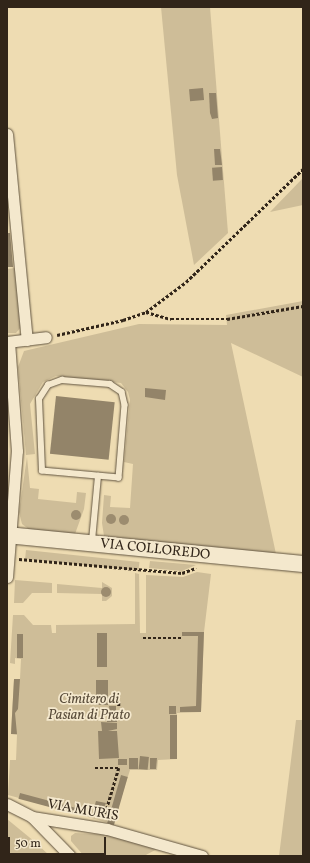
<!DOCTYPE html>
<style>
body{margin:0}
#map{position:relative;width:310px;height:863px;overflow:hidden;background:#eedcb2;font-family:Vollkorn,serif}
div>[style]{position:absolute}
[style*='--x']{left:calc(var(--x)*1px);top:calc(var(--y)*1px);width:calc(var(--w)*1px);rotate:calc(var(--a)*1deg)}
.green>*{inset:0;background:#cebd98;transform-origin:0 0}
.building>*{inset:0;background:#938469;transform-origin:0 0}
.path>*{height:2.5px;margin-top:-1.25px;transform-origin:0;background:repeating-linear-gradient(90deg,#312519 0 3px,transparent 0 5px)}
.roads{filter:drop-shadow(0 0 1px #60533f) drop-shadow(0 0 1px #60533f)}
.lane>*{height:5.5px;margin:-2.75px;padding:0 2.75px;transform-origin:2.75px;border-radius:2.75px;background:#f4e8cd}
.street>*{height:11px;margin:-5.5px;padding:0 5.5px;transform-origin:5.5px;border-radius:5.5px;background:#f4e8cd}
.secondary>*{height:16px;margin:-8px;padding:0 8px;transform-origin:8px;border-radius:8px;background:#f4e8cd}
.trees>*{width:10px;height:10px;margin:-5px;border-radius:50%;background:#9c8c6f}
span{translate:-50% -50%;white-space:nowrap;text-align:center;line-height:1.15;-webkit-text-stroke:3.5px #f4e8cd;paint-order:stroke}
.street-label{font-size:14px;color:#312519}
.park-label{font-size:14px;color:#584b39;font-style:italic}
.frame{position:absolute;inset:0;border:8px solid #312519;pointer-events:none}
.scale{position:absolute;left:8px;top:837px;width:98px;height:18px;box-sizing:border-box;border:2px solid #312519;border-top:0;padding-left:5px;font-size:12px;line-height:14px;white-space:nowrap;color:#312519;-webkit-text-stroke:3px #f4e8cd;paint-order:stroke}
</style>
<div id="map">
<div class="green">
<i style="clip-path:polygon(161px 7px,210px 7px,228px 233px,194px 265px,177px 175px)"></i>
<i style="clip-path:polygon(303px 178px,303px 205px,270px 212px)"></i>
<i style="clip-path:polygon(15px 268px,21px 327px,16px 333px,7px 333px,7px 269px)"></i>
<i style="clip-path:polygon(303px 301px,303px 377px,231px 343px,276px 554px,104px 536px,102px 523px,104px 495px,111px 496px,110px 507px,130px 508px,133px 464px,124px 462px,130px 400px,128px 392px,121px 383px,56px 376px,43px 382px,30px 404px,35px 454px,26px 455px,18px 367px,24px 351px,139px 324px,227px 325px,226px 315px)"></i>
<i style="clip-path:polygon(27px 457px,30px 488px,39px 489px,38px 499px,76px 503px,77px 492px,86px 493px,84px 509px,75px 534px,30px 530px,22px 524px,19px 512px)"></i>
<i style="left:26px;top:550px;width:114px;height:9px;rotate:6deg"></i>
<i style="clip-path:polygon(150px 561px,196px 565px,182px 571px,149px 568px)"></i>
<i style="clip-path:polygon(197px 572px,211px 574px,204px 632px,201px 712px,177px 713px,177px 759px,158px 760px,157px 770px,130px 770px,113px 824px,8px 795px,10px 760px,16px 760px,17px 735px,11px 734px,14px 679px,20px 679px,21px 659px,15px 658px,15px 664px,10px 663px,13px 615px,24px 615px,33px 625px,51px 625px,52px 633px,56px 633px,56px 625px,135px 624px,135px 573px,139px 574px,140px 633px,146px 633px,146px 575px,183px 577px)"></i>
<i style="clip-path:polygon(15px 580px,52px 583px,52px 593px,32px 593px,23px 603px,14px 603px)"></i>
<i style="clip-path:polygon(102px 582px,112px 588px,112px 596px,106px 601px,102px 601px,102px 594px,57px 593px,57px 584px,102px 588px)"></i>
<i style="clip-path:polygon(296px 720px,303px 720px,303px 856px,279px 856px)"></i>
<i style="clip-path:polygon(7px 819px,35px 842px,50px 856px,7px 856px)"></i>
<i style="clip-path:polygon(75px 833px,114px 835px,157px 849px,144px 856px,84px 856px,71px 841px,71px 836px)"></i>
</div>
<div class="building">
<i style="left:203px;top:88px;width:12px;height:14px;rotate:85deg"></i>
<i style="clip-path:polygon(209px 93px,216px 93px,218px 118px,212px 119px,210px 113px)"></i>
<i style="clip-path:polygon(214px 149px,220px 149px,222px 165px,215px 165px)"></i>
<i style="left:222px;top:167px;width:13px;height:10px;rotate:86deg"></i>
<i style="clip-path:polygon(7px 233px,10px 233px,13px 267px,7px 267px)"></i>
<i style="clip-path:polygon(145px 388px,166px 390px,165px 400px,145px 397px)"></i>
<i style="left:56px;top:396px;width:59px;height:58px;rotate:6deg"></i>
<i style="clip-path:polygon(182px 632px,204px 632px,201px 712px,180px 712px,180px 707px,196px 706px,198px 636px,182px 636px)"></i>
<i style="left:97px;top:633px;width:10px;height:34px"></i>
<i style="left:17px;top:634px;width:6px;height:24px"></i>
<i style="clip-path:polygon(14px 679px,20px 679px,18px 709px,15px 713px,17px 734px,11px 734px)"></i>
<i style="left:96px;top:680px;width:12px;height:25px"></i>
<i style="clip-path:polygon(109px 706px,116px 706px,116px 713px,110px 714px)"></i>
<i style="left:169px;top:706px;width:7px;height:8px"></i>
<i style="left:107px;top:715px;width:10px;height:7px"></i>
<i style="left:170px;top:715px;width:7px;height:44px"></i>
<i style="clip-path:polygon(101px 722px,117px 723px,117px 729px,108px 731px,117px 731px,119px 758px,99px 759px,98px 731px,102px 731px)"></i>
<i style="left:140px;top:756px;width:9px;height:13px;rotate:6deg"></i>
<i style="left:129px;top:758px;width:9px;height:11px"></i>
<i style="clip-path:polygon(150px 758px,157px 758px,156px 769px,150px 769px)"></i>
<i style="left:118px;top:759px;width:9px;height:6px"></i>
<i style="left:121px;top:775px;width:7px;height:50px;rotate:16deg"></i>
<i style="left:20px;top:793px;width:60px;height:6px;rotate:15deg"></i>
<i style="clip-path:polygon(96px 801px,106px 803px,103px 810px,94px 808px)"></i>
</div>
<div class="path">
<i style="--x:146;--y:312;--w:26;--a:16"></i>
<i style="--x:171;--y:319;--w:56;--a:0"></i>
<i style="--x:227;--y:319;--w:77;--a:-9.7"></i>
<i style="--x:57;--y:335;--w:68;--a:-12.8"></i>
<i style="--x:123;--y:320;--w:24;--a:-19"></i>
<i style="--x:146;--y:312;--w:50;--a:-36.9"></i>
<i style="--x:186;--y:282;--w:163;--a:-44"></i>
<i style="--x:19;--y:559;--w:164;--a:4.9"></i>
<i style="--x:182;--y:573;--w:15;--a:-20"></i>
<i style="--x:143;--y:638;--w:38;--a:0"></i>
<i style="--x:111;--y:703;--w:8;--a:0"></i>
<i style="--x:119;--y:703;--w:3;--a:90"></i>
<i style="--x:95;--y:768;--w:24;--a:0"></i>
<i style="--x:119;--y:768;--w:49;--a:106.6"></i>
</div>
<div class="roads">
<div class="lane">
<i style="--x:62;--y:380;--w:48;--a:4.8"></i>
<i style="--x:110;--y:384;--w:14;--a:34"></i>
<i style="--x:122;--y:392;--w:13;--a:77"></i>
<i style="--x:125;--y:405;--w:73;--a:94.7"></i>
<i style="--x:119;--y:478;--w:77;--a:-174.8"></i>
<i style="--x:42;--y:471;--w:72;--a:-92.4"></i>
<i style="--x:39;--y:399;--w:17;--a:-57"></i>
<i style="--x:48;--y:385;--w:15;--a:-20"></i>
<i style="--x:92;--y:541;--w:65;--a:-84.7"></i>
</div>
<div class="street">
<i style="--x:7;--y:134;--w:207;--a:84.5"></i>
<i style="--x:7;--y:342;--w:39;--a:-7"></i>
<i style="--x:7;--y:577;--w:126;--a:-85.5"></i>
<i style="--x:17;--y:451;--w:109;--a:-94.2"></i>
<i style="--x:7;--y:804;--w:28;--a:27"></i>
<i style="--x:32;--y:817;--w:76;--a:9.1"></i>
<i style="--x:107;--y:829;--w:99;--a:15.9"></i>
<i style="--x:32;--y:817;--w:54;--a:45.7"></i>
</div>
<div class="secondary">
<i style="--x:7;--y:535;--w:297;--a:5.6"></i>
</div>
</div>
<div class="trees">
<i style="left:76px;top:515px"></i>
<i style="left:111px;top:519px"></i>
<i style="left:124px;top:520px"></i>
<i style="left:106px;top:592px"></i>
</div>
<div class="street-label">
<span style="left:155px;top:550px;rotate:6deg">VIA COLLOREDO</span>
<span style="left:83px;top:811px;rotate:10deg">VIA MURIS</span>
</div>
<div class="park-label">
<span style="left:89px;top:708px">Cimitero di<br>Pasian di Prato</span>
</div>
<div class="frame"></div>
<div class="scale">50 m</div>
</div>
